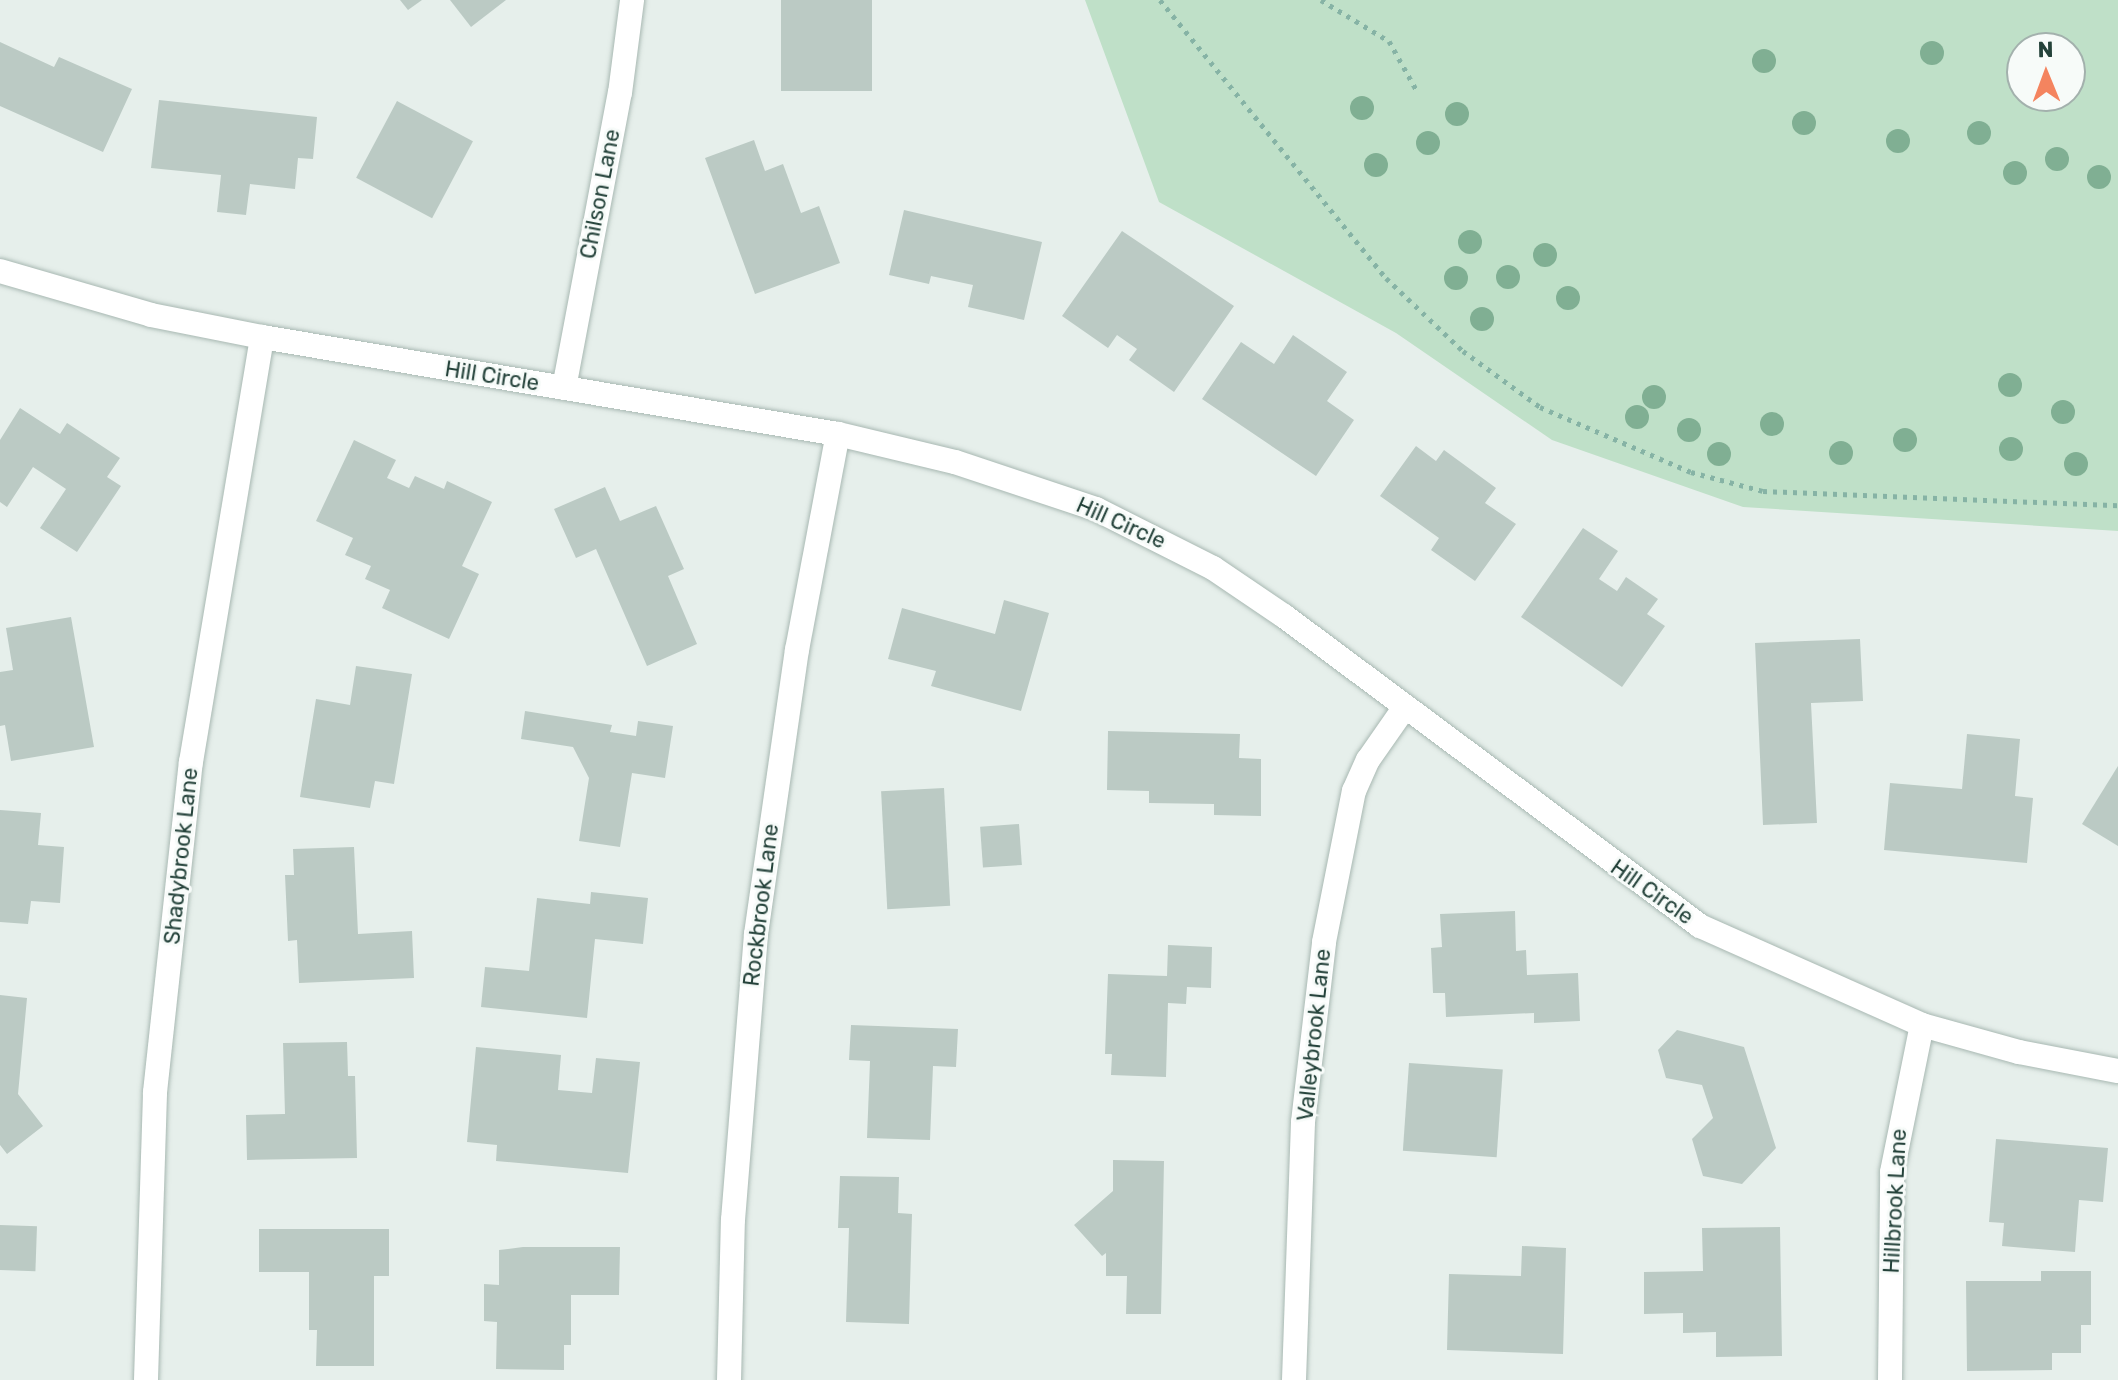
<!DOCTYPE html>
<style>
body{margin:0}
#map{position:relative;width:2118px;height:1380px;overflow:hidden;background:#e6efeb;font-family:Rubik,sans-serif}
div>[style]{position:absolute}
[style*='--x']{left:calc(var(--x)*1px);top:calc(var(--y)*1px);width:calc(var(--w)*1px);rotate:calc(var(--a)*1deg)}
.green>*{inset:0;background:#bfe0c8}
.building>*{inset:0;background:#bbcac4;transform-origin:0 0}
.path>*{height:5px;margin-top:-2.5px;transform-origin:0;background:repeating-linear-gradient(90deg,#86b3a5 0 4px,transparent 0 10px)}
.roads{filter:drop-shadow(0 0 2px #a8b8b2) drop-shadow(0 0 2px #a8b8b2)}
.street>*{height:24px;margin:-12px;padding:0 12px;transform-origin:12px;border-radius:12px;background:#fff}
.trees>*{width:24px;height:24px;margin:-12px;border-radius:50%;background:#80af93}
span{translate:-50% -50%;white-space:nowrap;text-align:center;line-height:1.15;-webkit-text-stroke:6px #f7fbf9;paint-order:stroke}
.street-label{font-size:22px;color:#24423a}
.north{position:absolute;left:2006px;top:32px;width:80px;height:80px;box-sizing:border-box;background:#f7fbf9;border:2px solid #a3b1ad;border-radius:50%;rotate:359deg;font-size:22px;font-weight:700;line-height:32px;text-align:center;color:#24423a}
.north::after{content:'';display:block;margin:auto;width:28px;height:36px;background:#f4845f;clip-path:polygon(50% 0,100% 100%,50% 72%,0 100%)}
</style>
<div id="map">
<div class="green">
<i style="clip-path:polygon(evenodd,1085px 0,2118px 0,2118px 531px,1743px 507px,1552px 440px,1396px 333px,1159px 202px,1085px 0,2022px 48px,2070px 48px,2070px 96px,2022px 96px,2022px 48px)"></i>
</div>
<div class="building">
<i style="clip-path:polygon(400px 0,422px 0,408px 10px)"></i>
<i style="clip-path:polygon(450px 0,506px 0,471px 27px)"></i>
<i style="left:781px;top:0;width:91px;height:91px"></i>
<i style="clip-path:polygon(0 42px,54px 67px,59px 57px,132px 89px,103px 152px,0 106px)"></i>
<i style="clip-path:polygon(159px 100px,317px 117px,313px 159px,298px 158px,295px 189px,250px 184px,246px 215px,217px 212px,221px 175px,151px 168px)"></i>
<i style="left:397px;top:101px;width:86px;height:87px;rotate:28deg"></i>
<i style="clip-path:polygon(754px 140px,765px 171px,783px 164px,801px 213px,819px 206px,840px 263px,755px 294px,705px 158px)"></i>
<i style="clip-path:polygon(904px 210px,1042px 242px,1024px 320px,968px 307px,973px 285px,931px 276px,929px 284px,889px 275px)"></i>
<i style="clip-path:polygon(1122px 231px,1234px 306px,1174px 392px,1129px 360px,1137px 349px,1117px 335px,1108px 348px,1062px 316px)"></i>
<i style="clip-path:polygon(1293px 335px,1347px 372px,1327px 401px,1354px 420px,1316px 476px,1202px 399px,1241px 342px,1274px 364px)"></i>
<i style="clip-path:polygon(20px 408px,60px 434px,67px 423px,120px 458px,107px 477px,121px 486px,77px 552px,40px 528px,66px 489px,33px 467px,7px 507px,0 502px,0 440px)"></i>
<i style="clip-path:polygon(354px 440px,396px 460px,387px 478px,409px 488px,415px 476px,444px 489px,447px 481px,492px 502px,462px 566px,479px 574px,449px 639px,382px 608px,390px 590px,365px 579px,371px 566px,345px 555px,353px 538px,316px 521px)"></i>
<i style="clip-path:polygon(1416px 446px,1436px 461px,1444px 450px,1496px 488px,1485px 503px,1516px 524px,1475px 581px,1431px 550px,1439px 538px,1380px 496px)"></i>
<i style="clip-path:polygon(605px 487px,620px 521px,656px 506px,684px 569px,668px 576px,697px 644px,647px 666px,596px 549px,576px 558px,554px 509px)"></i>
<i style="clip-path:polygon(1583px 528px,1618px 551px,1599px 579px,1617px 591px,1626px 577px,1658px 599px,1647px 614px,1665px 626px,1622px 687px,1521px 617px)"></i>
<i style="clip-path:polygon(1004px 600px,1049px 613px,1021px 711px,931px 686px,936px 671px,888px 659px,902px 608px,995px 634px)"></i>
<i style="clip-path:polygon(71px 617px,94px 747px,11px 761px,5px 725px,0 726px,0 672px,13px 670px,6px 628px)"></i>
<i style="clip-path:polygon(1860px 639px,1863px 701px,1811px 703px,1817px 823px,1763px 825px,1755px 643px)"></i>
<i style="clip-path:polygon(356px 666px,412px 674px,394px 784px,375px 781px,370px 808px,300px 797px,316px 699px,350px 705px)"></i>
<i style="clip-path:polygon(525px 711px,612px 725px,610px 732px,636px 736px,638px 721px,673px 726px,665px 778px,632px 773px,620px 847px,579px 841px,589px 778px,573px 747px,521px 739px)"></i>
<i style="clip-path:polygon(1108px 731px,1240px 734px,1239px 758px,1261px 759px,1261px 816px,1214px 815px,1214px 804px,1149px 803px,1149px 791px,1107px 790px)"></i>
<i style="clip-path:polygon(1967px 734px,2020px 739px,2015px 796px,2033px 798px,2027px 863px,1884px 850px,1890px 783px,1962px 789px)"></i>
<i style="clip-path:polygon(2118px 766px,2118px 846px,2082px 824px)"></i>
<i style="left:944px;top:788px;width:118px;height:63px;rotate:87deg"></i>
<i style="clip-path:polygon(0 810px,41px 813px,38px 845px,64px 847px,60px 903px,31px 901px,28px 924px,0 922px)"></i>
<i style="left:1019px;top:824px;width:41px;height:39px;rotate:86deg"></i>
<i style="clip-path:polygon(354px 847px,358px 934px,412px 931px,414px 978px,299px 983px,297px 940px,288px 941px,285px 875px,294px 875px,293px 849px)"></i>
<i style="clip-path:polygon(591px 892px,648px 898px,643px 944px,595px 939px,587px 1018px,481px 1007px,485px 967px,529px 971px,537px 898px,590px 904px)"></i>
<i style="clip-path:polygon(1515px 911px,1516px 951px,1526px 950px,1527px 975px,1578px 973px,1580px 1021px,1534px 1023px,1534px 1013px,1446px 1017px,1445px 993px,1433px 993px,1431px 948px,1442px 947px,1440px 914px)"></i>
<i style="clip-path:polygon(1168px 945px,1212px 947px,1211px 988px,1187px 987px,1186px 1004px,1168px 1003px,1166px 1077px,1111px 1075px,1112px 1054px,1105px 1054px,1108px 974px,1167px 976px)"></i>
<i style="clip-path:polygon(0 995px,27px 998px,18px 1094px,43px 1126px,7px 1154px,0 1145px)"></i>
<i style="clip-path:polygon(851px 1025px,958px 1029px,956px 1067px,933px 1066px,930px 1140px,867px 1138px,870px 1061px,849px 1060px)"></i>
<i style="clip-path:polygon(1677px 1030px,1744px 1047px,1776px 1148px,1742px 1184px,1703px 1176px,1692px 1139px,1713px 1118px,1702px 1085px,1666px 1078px,1658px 1050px)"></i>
<i style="clip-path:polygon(347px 1042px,348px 1076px,355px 1076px,357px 1158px,247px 1160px,246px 1115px,285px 1114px,283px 1043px)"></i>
<i style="clip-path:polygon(476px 1047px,561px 1055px,558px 1090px,592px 1093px,596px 1058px,640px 1062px,628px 1173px,496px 1161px,497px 1145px,467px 1142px)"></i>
<i style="left:1409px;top:1063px;width:94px;height:88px;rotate:4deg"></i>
<i style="clip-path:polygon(1996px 1139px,2108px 1148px,2103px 1202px,2079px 1200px,2075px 1252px,2002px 1246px,2004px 1223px,1989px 1222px)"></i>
<i style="clip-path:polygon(1113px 1160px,1164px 1161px,1161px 1314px,1126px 1314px,1127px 1276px,1106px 1276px,1106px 1253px,1102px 1256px,1074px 1225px,1113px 1191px)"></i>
<i style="clip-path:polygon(840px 1176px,899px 1177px,898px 1213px,912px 1214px,909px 1324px,846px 1322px,849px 1228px,838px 1228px)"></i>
<i style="left:0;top:1225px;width:37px;height:45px;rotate:2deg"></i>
<i style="clip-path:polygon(1780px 1227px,1782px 1356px,1716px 1357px,1716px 1332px,1683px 1333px,1683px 1313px,1644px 1314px,1644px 1272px,1703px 1271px,1702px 1228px)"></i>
<i style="clip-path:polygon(259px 1229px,389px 1229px,389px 1276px,374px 1276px,374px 1366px,316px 1366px,317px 1330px,309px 1330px,309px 1272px,259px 1272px)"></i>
<i style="clip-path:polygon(1522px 1246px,1566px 1248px,1563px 1354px,1447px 1350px,1449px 1274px,1521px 1276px)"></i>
<i style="clip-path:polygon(523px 1247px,620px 1247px,619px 1295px,571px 1295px,571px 1345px,564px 1345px,564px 1370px,496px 1369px,497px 1322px,484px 1321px,484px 1284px,499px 1285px,499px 1250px)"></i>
<i style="clip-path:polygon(2041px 1271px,2091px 1271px,2091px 1325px,2081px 1325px,2081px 1353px,2052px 1353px,2052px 1370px,1967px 1371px,1966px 1281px,2041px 1281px)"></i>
</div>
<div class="path">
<i style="--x:1160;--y:0;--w:358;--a:50.9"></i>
<i style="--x:1386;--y:278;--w:106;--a:43.5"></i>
<i style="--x:1463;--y:351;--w:95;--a:36"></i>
<i style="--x:1540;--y:407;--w:164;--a:23.3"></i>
<i style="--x:1691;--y:472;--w:74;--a:14.8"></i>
<i style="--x:1763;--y:491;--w:355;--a:2.3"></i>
<i style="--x:1321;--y:0;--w:79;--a:31.1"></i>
<i style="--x:1389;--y:41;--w:57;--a:60.8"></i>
</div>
<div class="roads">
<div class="street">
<i style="--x:0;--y:271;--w:157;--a:16.2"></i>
<i style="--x:151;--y:315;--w:113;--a:11.2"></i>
<i style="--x:262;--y:337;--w:584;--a:9.56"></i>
<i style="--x:838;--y:434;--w:120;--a:13.5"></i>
<i style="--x:955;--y:462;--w:149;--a:18.4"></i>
<i style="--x:1096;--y:509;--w:131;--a:26.8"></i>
<i style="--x:1213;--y:568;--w:86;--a:34.1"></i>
<i style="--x:1284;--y:616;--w:519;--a:36.69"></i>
<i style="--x:1700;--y:926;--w:243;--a:24"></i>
<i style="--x:1922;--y:1025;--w:101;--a:15.6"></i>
<i style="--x:2019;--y:1052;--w:101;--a:10.9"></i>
<i style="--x:564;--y:388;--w:300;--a:-79.3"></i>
<i style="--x:620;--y:93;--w:94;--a:-82.6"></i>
<i style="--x:146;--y:1380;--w:288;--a:-88.2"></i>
<i style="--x:155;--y:1092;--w:332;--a:-83.8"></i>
<i style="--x:191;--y:762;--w:431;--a:-80.5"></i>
<i style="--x:729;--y:1380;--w:160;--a:-88.6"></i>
<i style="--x:733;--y:1220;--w:287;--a:-85.4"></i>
<i style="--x:756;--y:934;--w:287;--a:-81.8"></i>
<i style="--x:797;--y:650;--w:220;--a:-79.3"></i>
<i style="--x:1294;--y:1380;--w:258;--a:-88"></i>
<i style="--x:1303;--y:1122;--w:181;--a:-83.3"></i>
<i style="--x:1324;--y:942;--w:154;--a:-78.8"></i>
<i style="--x:1354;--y:791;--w:34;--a:-66"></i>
<i style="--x:1368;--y:760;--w:65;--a:-55.1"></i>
<i style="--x:1890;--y:1380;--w:208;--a:-89.4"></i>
<i style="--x:1892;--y:1172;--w:150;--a:-78.5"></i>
</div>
</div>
<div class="trees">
<i style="left:1932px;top:53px"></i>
<i style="left:1764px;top:61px"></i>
<i style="left:1362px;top:108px"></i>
<i style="left:1457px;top:114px"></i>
<i style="left:1804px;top:123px"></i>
<i style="left:1979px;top:133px"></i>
<i style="left:1898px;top:141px"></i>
<i style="left:1428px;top:143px"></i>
<i style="left:2057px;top:159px"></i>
<i style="left:1376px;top:165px"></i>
<i style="left:2015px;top:173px"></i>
<i style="left:2099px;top:177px"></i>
<i style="left:1470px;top:242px"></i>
<i style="left:1545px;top:255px"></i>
<i style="left:1508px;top:277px"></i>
<i style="left:1456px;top:278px"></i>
<i style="left:1568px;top:298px"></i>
<i style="left:1482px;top:319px"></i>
<i style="left:2010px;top:385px"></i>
<i style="left:1654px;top:397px"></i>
<i style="left:2063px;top:412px"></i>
<i style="left:1637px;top:417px"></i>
<i style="left:1772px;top:424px"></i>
<i style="left:1689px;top:430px"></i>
<i style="left:1905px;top:440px"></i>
<i style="left:2011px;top:449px"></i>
<i style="left:1841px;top:453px"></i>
<i style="left:1719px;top:454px"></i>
<i style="left:2076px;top:464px"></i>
</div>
<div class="street-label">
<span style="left:600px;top:194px;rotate:-79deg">Chilson Lane</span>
<span style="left:492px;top:376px;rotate:9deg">Hill Circle</span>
<span style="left:1121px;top:523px;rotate:24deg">Hill Circle</span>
<span style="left:181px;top:856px;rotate:-84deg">Shadybrook Lane</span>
<span style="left:1652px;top:892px;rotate:35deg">Hill Circle</span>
<span style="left:761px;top:905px;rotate:-83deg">Rockbrook Lane</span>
<span style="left:1314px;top:1035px;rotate:-84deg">Valleybrook Lane</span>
<span style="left:1895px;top:1201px;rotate:-87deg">Hillbrook Lane</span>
</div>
<div class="north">N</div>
</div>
